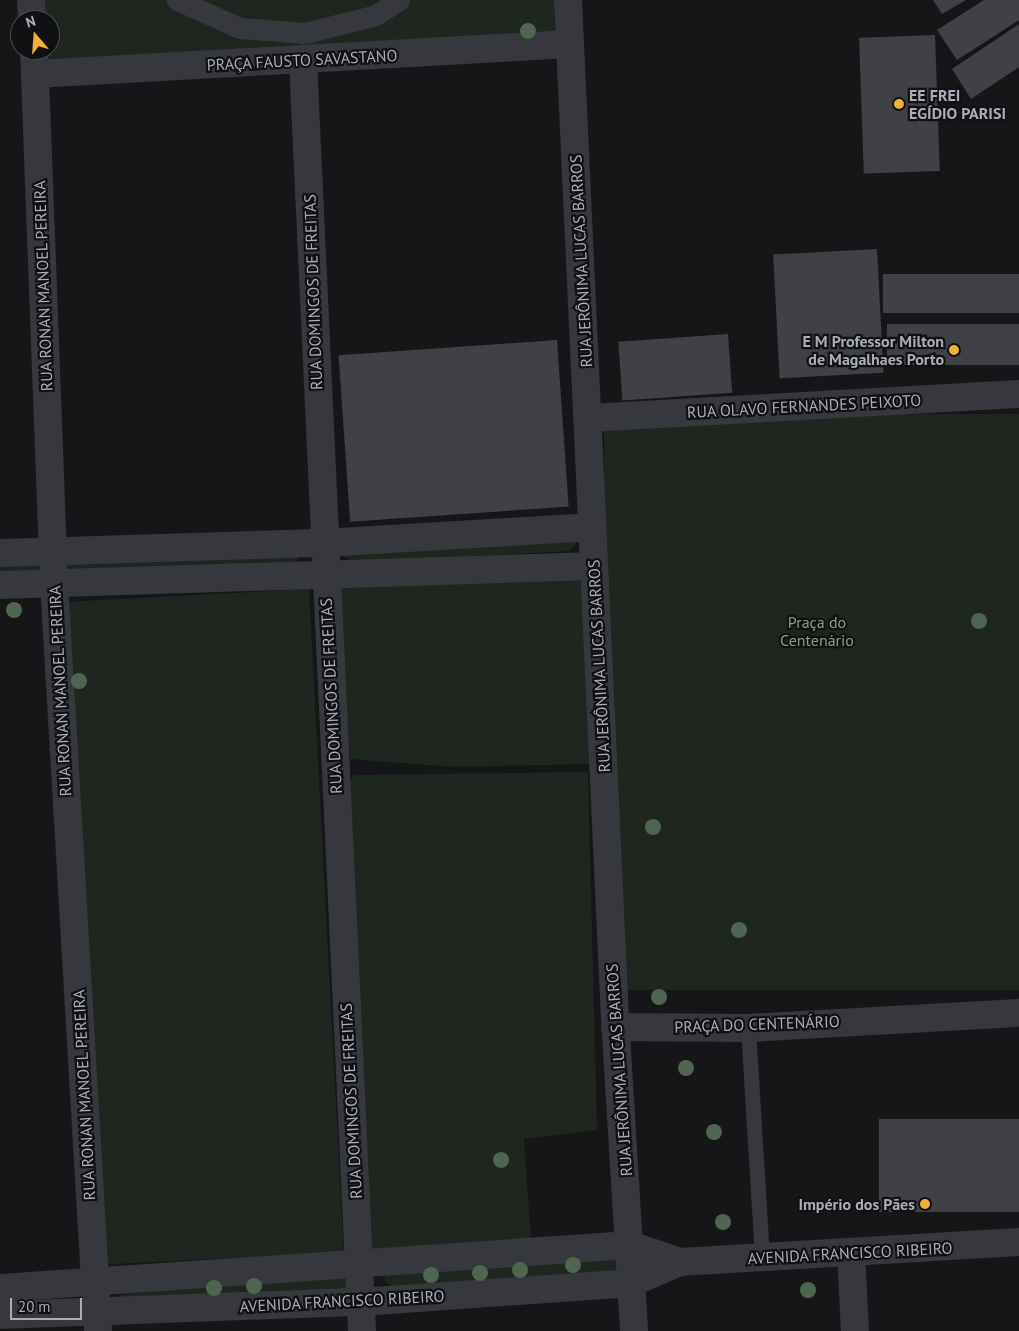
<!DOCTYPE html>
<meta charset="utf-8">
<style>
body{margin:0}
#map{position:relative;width:1019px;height:1331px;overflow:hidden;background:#161618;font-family:"PT Sans",sans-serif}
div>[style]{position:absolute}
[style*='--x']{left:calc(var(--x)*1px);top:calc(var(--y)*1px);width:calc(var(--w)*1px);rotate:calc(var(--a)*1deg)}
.green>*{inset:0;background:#1e261f;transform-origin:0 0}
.building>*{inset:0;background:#404145;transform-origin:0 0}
.service>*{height:15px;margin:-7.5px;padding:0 7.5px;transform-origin:7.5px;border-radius:7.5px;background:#37383d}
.pedestrian>*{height:21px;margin:-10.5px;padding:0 10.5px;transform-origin:10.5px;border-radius:10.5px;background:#37383d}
.minor>*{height:28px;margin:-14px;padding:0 14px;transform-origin:14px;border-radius:14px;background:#37383d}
.tertiary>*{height:28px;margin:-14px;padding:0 14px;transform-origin:14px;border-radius:14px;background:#37383d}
.trees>*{width:16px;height:16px;margin:-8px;border-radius:50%;background:#506452}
.dots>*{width:14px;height:14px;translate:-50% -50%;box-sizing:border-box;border:2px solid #111113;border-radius:50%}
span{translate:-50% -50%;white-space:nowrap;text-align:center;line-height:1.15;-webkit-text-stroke:4.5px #111113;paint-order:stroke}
.street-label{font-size:16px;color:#a8adb8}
.poi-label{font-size:16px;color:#a8adb8;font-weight:700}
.left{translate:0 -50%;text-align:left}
.right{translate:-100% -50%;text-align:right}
.park-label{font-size:16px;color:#7fa381}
.north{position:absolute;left:10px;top:10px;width:50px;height:50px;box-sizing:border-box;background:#111113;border:1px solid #4d4f55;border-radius:50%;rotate:342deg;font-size:14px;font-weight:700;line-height:20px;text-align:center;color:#a8adb8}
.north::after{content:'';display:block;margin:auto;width:18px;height:22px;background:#f2b134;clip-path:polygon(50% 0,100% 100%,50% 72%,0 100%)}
.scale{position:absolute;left:10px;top:1298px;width:72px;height:22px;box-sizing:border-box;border:2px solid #a8adb8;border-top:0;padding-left:6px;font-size:15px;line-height:18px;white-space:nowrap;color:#a8adb8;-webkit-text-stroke:4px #111113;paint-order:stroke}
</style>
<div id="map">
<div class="green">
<i style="clip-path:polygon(44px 0,554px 0,555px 32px,47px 64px,50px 20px,45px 20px)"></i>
<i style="left:1019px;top:414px;width:576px;height:415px;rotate:90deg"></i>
<i style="clip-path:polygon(579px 540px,570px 551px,353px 563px,343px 555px)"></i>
<i style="clip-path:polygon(303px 552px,295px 563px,72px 572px,67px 565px,70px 559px)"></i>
<i style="clip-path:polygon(0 555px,41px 564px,38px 570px,0 576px)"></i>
<i style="clip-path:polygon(581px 578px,592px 764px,455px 767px,350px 759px,335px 584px)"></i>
<i style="left:309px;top:589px;width:664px;height:243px;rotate:87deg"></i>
<i style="clip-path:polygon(588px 772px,597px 1130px,524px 1139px,531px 1239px,368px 1252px,346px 784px,355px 775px)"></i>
<i style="clip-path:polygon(615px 1259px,620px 1264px,617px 1272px,394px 1289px,384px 1280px,387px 1272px)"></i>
<i style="clip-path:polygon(343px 1271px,354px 1280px,345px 1291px,122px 1301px,118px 1295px)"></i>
</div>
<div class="building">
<i style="clip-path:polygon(933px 0,966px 0,942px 14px)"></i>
<i style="clip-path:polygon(984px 0,1019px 0,1019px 20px,957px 60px,937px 30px)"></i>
<i style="clip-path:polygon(1019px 24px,1019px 67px,971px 99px,952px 69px)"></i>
<i style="left:935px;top:35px;width:136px;height:76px;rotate:88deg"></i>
<i style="left:877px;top:249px;width:124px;height:104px;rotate:87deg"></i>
<i style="left:1019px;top:274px;width:39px;height:136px;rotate:90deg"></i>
<i style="left:1019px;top:324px;width:41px;height:132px;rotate:90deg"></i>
<i style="left:728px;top:334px;width:59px;height:110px;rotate:86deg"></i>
<i style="left:557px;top:340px;width:167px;height:219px;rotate:86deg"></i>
<i style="left:1019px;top:1119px;width:93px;height:140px;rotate:90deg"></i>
</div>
<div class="service">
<i style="--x:748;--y:1028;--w:230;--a:86.5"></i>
</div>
<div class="pedestrian">
<i style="--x:177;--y:0;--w:69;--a:24"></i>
<i style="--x:240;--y:28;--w:65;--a:4.4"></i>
<i style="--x:305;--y:33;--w:73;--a:-14.2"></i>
<i style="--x:376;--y:15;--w:27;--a:-33"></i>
</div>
<div class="minor">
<i style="--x:31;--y:0;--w:20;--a:87"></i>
<i style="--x:568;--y:0;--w:1019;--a:87.36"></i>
<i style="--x:615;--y:1018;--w:314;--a:86.5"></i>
<i style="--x:34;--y:50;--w:532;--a:87.85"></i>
<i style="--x:54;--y:582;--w:750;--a:86.64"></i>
<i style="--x:303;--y:61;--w:1271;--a:87.34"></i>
<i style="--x:35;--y:74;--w:536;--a:-3.21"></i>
<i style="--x:588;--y:418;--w:432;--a:-3.2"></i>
<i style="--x:0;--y:553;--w:323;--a:-1.8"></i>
<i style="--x:323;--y:543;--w:270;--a:-3.4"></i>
<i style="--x:0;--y:585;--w:594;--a:-1.83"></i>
<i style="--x:615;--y:1027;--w:133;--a:0.4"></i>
<i style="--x:748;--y:1028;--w:271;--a:-3.2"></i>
<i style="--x:851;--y:1253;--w:78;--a:87.1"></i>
</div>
<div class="tertiary">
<i style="--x:0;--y:1288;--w:631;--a:-3.9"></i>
<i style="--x:630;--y:1245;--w:53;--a:18.8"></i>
<i style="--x:0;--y:1315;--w:361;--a:-2.1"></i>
<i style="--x:361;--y:1302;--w:271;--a:-4"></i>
<i style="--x:631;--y:1283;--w:53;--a:-23.2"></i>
<i style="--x:680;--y:1262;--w:340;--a:-3.4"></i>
</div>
<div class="trees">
<i style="left:528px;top:31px"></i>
<i style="left:14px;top:610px"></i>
<i style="left:979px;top:621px"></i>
<i style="left:79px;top:681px"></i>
<i style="left:653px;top:827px"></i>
<i style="left:739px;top:930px"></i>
<i style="left:659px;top:997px"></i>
<i style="left:686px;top:1068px"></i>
<i style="left:714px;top:1132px"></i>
<i style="left:501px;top:1160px"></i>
<i style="left:723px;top:1222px"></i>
<i style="left:573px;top:1265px"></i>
<i style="left:520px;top:1270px"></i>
<i style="left:480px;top:1273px"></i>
<i style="left:431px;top:1275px"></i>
<i style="left:254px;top:1286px"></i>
<i style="left:214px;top:1288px"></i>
<i style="left:808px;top:1290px"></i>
</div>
<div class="dots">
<i style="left:899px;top:104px;background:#f2b134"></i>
<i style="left:954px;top:350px;background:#f2b134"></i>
<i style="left:925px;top:1204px;background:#f2b134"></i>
</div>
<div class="street-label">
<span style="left:302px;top:60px;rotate:-3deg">PRAÇA FAUSTO SAVASTANO</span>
<span style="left:581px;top:261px;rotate:-93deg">RUA JERÔNIMA LUCAS BARROS</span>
<span style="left:43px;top:286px;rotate:-92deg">RUA RONAN MANOEL PEREIRA</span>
<span style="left:313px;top:292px;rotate:-92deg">RUA DOMINGOS DE FREITAS</span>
<span style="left:804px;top:406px;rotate:-3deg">RUA OLAVO FERNANDES PEIXOTO</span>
<span style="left:599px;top:666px;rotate:-93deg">RUA JERÔNIMA LUCAS BARROS</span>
<span style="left:60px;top:691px;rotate:-93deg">RUA RONAN MANOEL PEREIRA</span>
<span style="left:331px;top:696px;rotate:-93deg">RUA DOMINGOS DE FREITAS</span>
<span style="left:757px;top:1024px;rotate:-2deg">PRAÇA DO CENTENÁRIO</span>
<span style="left:619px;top:1070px;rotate:-94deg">RUA JERÔNIMA LUCAS BARROS</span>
<span style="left:84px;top:1095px;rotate:-93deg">RUA RONAN MANOEL PEREIRA</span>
<span style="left:351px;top:1101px;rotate:-93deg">RUA DOMINGOS DE FREITAS</span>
<span style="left:850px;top:1253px;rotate:-3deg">AVENIDA FRANCISCO RIBEIRO</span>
<span style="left:342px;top:1301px;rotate:-3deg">AVENIDA FRANCISCO RIBEIRO</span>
</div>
<div class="poi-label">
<span class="left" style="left:909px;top:104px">EE FREI<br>EGÍDIO PARISI</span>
<span class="right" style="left:944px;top:350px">E M Professor Milton<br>de Magalhaes Porto</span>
<span class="right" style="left:915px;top:1204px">Império dos Pães</span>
</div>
<div class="park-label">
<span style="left:817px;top:631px">Praça do<br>Centenário</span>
</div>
<div class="north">N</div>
<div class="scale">20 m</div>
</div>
